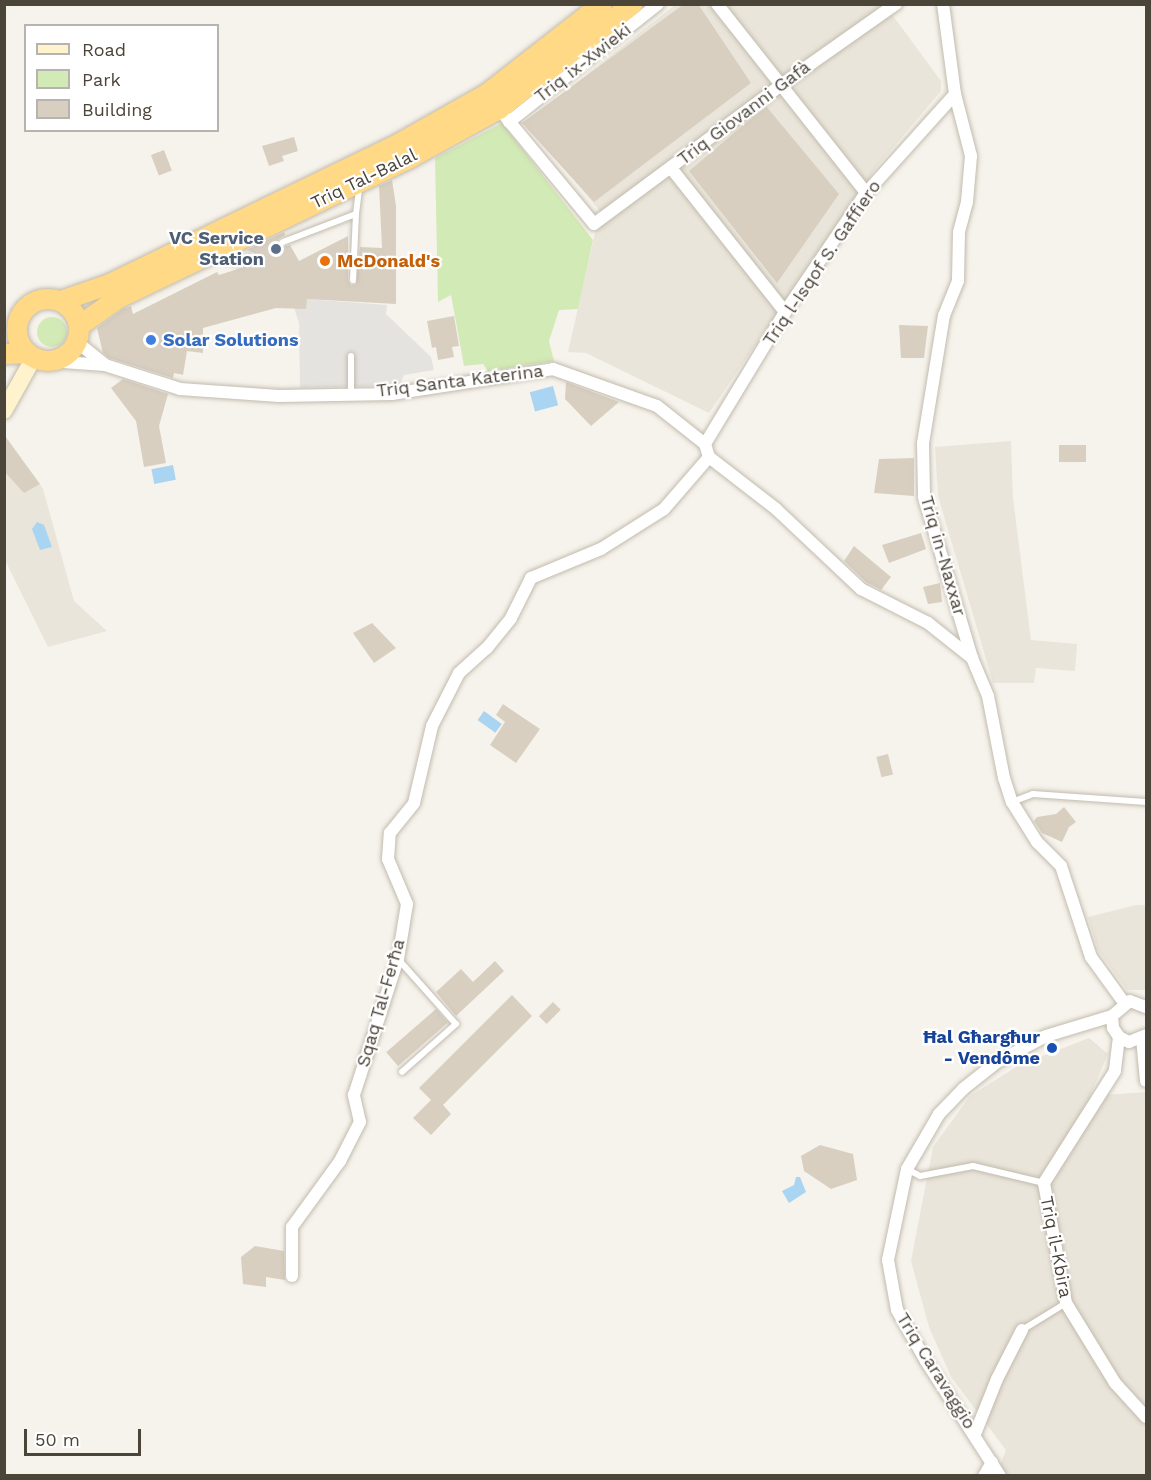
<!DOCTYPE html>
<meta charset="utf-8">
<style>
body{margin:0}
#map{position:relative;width:1151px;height:1480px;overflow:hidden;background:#f6f3ec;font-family:"Work Sans",sans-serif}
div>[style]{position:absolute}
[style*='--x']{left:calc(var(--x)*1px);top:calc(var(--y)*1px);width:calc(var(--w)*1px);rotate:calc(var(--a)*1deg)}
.residential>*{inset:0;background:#eae5da}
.green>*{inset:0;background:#d2eab5}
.round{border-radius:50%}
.parking>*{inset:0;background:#e5e3e0}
.water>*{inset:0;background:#a9d4f2;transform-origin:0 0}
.building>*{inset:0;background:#d8cfc1;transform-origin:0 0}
.roads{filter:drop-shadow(0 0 2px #c2bbae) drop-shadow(0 0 2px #c2bbae)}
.service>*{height:6px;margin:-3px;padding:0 3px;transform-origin:3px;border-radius:3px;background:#fff}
.minor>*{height:12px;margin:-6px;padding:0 6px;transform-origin:6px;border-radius:6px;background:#fff}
.secondary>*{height:16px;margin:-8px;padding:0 8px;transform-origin:8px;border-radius:8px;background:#fff3cd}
.trunk>*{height:20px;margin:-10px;padding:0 10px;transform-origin:10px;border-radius:10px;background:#ffd985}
.trunk>.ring{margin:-10px;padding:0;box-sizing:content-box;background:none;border:20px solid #ffd985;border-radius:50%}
.dots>*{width:16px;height:16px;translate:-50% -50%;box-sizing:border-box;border:3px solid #fff;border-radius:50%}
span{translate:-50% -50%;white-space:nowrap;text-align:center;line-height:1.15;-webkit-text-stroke:4.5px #fff;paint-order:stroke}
.street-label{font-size:18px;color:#4b4439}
.service-label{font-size:18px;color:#4e5e75;font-weight:700}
.right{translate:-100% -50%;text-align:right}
.food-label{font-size:18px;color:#c56008;font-weight:700}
.left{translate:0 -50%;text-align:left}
.shop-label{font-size:18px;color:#366cbe;font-weight:700}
.transit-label{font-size:18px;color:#164399;font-weight:700}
.frame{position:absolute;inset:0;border:6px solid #4b4439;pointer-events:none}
.legend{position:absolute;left:24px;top:24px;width:195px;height:108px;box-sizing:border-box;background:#fff;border:2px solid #b7b4b0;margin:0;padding:8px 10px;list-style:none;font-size:18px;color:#4b4439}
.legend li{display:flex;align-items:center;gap:12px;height:30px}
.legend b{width:30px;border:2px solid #b7b4b0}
.scale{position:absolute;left:24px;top:1429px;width:117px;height:27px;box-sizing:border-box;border:3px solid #4b4439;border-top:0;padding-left:8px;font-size:18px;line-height:21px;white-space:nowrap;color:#4b4439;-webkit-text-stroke:4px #fff;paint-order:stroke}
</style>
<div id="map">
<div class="residential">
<i style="clip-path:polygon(675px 5px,885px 5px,941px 81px,941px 91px,876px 168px,709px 413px,586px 353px,568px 352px,600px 211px,525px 123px)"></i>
<i style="clip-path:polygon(5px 435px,43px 489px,74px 601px,107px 631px,48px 647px,5px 560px)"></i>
<i style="clip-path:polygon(1011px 441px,1013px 498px,1031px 640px,1077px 644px,1075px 671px,1036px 668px,1034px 683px,993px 683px,938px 496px,935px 447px)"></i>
<i style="clip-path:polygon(1136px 905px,1146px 905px,1146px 990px,1127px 990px,1098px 950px,1088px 917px)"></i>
<i style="clip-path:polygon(1089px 1038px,1108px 1054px,1090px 1096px,1146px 1092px,1146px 1475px,996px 1475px,1006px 1450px,951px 1377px,929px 1327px,911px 1261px,933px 1147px,970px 1096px,1019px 1065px)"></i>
</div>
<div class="green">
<i style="clip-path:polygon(502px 123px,593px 240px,578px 309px,559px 310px,549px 341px,554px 361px,488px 371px,483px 364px,464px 366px,451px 295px,438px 302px,435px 158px)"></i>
<i class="round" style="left:37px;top:317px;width:30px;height:30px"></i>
</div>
<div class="parking">
<i style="clip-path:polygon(307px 299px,387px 305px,386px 314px,431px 357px,434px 370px,404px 375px,400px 385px,300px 388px,299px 323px,294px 308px)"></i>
</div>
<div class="water">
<i style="left:553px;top:386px;width:20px;height:24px;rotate:75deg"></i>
<i style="left:173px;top:465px;width:15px;height:22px;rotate:79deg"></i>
<i style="clip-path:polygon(37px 522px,44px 525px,52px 547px,40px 550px,32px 529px)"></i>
<i style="left:484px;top:711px;width:22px;height:11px;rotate:36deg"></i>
<i style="clip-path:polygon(796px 1177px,800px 1177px,806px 1192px,789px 1203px,782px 1191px,794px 1185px)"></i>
</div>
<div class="building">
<i style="clip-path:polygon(684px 4px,698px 4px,751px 83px,594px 202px,522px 123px)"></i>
<i style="clip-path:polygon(766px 106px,839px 194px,777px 283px,689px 171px)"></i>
<i style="clip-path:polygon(294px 137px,298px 151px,282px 156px,284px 161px,269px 166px,262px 146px)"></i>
<i style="left:164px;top:150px;width:22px;height:14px;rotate:69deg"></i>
<i style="clip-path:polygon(392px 180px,396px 206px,396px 304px,307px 299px,306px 309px,276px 308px,203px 328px,203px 353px,187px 351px,183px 375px,174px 373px,173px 378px,109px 358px,103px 353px,97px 328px,123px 309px,131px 306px,133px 314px,217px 272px,219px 275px,241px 268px,256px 258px,254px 253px,247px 250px,284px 232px,285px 235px,279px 239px,278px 244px,283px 247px,290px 245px,299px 261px,348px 236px,348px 280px,351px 285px,356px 284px,360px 247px,382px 248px,379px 186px)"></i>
<i style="clip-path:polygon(454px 316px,459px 346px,452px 347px,454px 357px,438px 360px,436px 347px,432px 348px,427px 321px)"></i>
<i style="clip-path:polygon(899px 325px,928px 326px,924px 358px,901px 358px)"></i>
<i style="clip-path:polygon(123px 379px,168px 394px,159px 426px,166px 463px,144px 467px,136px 421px,111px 388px)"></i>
<i style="clip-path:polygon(566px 382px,619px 402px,591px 426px,565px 399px)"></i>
<i style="clip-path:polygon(4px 435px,40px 484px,24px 493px,4px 471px)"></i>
<i style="left:1086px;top:445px;width:17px;height:27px;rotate:90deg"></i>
<i style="clip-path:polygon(914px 458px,914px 496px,874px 493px,879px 459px)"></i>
<i style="clip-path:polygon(921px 533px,926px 549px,889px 563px,882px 545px)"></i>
<i style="clip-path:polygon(854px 546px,891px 577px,881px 590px,866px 582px,844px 561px)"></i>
<i style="clip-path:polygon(940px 583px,942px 602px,928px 604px,923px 587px)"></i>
<i style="clip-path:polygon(372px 623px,396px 648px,374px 663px,353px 633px)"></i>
<i style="clip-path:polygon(503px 704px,540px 729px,516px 763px,490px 745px,505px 722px,496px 715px)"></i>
<i style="left:888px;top:754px;width:21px;height:12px;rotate:76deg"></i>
<i style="clip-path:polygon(1064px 807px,1076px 822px,1069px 827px,1062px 842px,1042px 833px,1034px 821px,1037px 817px,1056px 814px)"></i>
<i style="clip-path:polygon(495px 961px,504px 971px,456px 1016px,436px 992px,461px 969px,473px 982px)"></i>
<i style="clip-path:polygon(512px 995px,532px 1016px,443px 1105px,451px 1114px,431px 1135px,413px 1118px,431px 1100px,419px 1088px)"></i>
<i style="left:553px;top:1002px;width:11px;height:20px;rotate:45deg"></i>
<i style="left:436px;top:1009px;width:18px;height:66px;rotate:49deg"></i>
<i style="clip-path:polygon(820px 1145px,853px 1154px,857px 1180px,831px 1189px,804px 1171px,801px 1156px)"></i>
<i style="clip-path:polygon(255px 1246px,284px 1251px,285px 1280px,266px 1277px,266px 1287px,243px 1284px,241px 1257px)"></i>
</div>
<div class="roads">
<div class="service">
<i style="--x:283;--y:242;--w:78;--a:-21"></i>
<i style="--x:356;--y:214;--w:26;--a:-83"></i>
<i style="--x:218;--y:257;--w:22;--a:16"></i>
<i style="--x:239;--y:263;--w:13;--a:-27"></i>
<i style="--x:353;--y:280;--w:66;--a:-87.4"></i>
<i style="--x:351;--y:356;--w:37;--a:90"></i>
<i style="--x:1012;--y:802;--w:22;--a:-21"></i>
<i style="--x:1033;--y:794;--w:113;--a:4"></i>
<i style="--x:398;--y:959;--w:87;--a:48.3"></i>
<i style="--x:456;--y:1024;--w:72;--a:138.4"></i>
<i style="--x:907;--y:1169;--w:15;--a:28"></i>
<i style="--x:920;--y:1176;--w:54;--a:-10.7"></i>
<i style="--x:973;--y:1166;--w:73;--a:13.5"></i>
<i style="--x:1022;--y:1330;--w:52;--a:-31.5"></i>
</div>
<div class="minor">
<i style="--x:717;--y:4;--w:241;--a:51.7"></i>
<i style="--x:943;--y:4;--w:91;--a:82.4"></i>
<i style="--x:955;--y:94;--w:64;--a:75.5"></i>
<i style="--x:971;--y:156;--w:46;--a:95"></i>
<i style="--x:967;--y:202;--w:31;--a:105"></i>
<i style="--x:959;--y:232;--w:49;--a:91.2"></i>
<i style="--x:958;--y:281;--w:37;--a:112"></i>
<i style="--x:944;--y:315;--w:130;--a:99.3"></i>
<i style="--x:923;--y:443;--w:54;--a:88.9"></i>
<i style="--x:924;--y:497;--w:168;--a:73.4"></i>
<i style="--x:972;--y:658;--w:41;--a:67.2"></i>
<i style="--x:988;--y:696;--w:84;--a:79"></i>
<i style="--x:1004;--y:778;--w:25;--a:72"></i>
<i style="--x:1012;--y:802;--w:47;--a:58"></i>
<i style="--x:1037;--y:842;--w:34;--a:45"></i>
<i style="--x:1061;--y:866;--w:96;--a:71.8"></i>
<i style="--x:1091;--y:957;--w:58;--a:54.1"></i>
<i style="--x:499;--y:109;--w:149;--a:50.4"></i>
<i style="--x:594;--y:224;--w:233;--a:-36.6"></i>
<i style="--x:781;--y:85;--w:141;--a:-35.2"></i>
<i style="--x:509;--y:122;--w:190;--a:-38.4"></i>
<i style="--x:671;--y:168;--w:184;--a:51.6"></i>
<i style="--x:77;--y:342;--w:36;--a:39"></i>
<i style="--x:49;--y:361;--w:56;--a:4.1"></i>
<i style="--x:105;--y:365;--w:79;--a:17.7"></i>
<i style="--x:180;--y:389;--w:99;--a:4"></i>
<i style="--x:279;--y:396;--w:113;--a:-1"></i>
<i style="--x:392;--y:394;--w:163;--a:-8.8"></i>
<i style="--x:553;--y:369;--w:110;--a:19.6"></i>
<i style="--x:657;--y:406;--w:61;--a:38.4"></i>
<i style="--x:705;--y:444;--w:14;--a:73"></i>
<i style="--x:709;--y:457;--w:85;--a:37.8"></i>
<i style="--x:776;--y:509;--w:117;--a:43.3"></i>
<i style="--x:861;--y:589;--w:75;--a:26.9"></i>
<i style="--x:928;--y:623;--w:56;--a:38.5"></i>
<i style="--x:705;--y:444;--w:154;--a:-58.8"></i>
<i style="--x:785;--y:312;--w:144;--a:-55.8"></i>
<i style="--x:866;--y:193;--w:133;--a:-48"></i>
<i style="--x:1112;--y:1016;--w:12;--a:85"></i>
<i style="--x:1113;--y:1028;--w:11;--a:56"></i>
<i style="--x:1119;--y:1037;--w:11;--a:27"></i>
<i style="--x:1129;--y:1042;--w:18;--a:-22"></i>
<i style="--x:1119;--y:1037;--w:34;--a:97"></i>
<i style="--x:1115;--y:1071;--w:133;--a:122.4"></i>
<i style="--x:1044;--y:1183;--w:122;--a:79.6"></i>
<i style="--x:1066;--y:1303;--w:94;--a:58.5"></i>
<i style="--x:1115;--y:1383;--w:46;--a:47.6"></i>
<i style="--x:1142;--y:1038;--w:43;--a:84.7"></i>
<i style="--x:292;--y:1276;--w:49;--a:-90"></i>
<i style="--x:292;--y:1227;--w:82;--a:-54"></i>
<i style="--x:340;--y:1161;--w:44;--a:-62.9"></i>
<i style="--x:360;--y:1122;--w:28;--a:-103"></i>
<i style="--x:354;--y:1095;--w:143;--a:-72.1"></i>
<i style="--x:398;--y:959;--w:56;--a:-80.7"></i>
<i style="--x:407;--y:904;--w:49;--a:-112.9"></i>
<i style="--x:388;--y:859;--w:26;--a:-86"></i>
<i style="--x:390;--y:833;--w:38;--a:-51"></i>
<i style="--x:414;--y:803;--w:79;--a:-76.8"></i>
<i style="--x:432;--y:726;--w:59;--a:-63"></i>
<i style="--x:459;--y:673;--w:38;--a:-42"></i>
<i style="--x:487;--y:648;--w:38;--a:-51"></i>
<i style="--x:511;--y:618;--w:45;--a:-63.4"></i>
<i style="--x:531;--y:578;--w:76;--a:-22.5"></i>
<i style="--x:601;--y:549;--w:75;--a:-32.4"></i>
<i style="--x:664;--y:509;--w:69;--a:-49.1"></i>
<i style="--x:975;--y:1434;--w:59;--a:-68.2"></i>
<i style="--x:997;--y:1379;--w:55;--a:-63"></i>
<i style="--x:984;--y:1476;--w:16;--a:-60"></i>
<i style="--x:1000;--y:1476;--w:137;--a:-122.8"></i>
<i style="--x:926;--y:1361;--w:59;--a:-119.6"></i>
<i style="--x:897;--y:1310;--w:51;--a:-100.2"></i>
<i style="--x:888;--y:1260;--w:93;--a:-78.2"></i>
<i style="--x:907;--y:1169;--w:64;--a:-59.8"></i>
<i style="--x:939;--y:1114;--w:35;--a:-46"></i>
<i style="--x:963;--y:1089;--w:43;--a:-38.5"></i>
<i style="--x:997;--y:1062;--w:55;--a:-28"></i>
<i style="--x:1046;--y:1036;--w:69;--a:-16.9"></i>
<i style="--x:1112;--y:1016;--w:23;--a:-40"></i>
<i style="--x:1130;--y:1001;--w:17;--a:21"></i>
</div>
<div class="secondary">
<i style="--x:4;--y:411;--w:62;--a:-60.9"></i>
</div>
<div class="trunk">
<i class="ring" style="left:17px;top:299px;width:42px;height:42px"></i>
<i style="--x:61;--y:301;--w:52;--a:-19.1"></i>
<i style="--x:110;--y:284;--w:322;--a:-25.9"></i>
<i style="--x:400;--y:143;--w:100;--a:-29.4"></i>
<i style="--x:487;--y:94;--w:146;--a:-38"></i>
<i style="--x:79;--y:326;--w:47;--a:-35.4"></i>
<i style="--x:117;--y:299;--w:325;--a:-25.7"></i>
<i style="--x:410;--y:158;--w:102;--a:-28.8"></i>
<i style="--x:499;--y:109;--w:170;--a:-38.1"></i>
<i style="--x:4;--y:354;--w:23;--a:-2"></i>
</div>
</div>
<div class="dots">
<i style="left:276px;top:249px;background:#5c6f8a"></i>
<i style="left:325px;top:261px;background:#e8710a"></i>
<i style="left:151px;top:340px;background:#3f7fe0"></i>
<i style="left:1052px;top:1048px;background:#1a4fb4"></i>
</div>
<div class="street-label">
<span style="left:583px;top:63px;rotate:-38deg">Triq ix-Xwieki</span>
<span style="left:744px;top:113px;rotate:-37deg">Triq Giovanni Gafà</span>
<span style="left:364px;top:179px;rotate:-26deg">Triq Tal-Balal</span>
<span style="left:822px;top:263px;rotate:-56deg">Triq l-Isqof S. Gaffiero</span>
<span style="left:460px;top:381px;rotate:-7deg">Triq Santa Katerina</span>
<span style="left:943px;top:556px;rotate:74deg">Triq in-Naxxar</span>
<span style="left:381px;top:1003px;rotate:-74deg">Sqaq Tal-Ferħa</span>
<span style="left:1056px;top:1247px;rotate:79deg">Triq il-Kbira</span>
<span style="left:936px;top:1371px;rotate:58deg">Triq Caravaggio</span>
</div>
<div class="service-label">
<span class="right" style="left:264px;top:249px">VC Service<br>Station</span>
</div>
<div class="food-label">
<span class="left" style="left:337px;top:261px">McDonald's</span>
</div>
<div class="shop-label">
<span class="left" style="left:163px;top:340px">Solar Solutions</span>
</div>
<div class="transit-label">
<span class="right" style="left:1040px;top:1048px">Ħal Għargħur<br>- Vendôme</span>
</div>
<div class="frame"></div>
<ul class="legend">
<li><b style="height:8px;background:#fff3cd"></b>Road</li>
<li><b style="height:16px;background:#d2eab5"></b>Park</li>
<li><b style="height:16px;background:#d8cfc1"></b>Building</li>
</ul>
<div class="scale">50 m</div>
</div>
